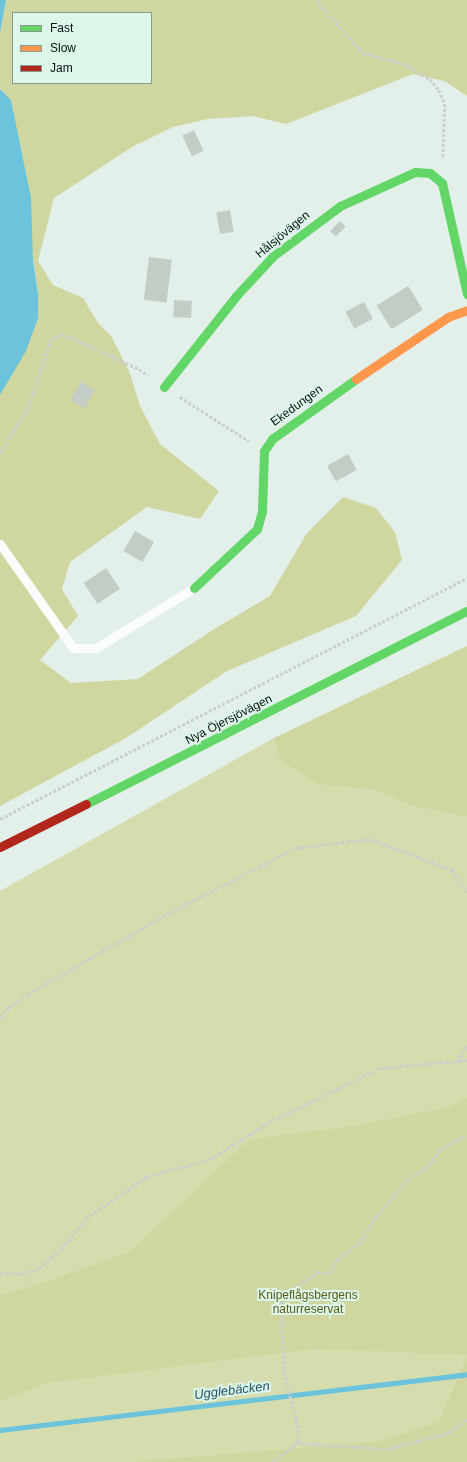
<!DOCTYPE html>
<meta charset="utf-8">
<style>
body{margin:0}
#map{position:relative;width:467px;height:1462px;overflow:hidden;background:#e2f0e9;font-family:Arial,sans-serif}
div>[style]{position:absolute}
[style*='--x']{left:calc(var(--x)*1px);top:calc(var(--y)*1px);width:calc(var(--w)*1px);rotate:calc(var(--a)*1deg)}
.green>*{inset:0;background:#d5ddae}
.forest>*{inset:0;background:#cfd6a0}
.water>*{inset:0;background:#6cc4dc}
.stream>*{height:5px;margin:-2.5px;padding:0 2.5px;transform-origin:2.5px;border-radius:2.5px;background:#6cc4dc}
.building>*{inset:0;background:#c3cdc5;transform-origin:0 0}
.path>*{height:2.5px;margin-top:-1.25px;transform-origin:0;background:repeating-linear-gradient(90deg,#cacfcd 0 3px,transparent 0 5px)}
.lane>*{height:9px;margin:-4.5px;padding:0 4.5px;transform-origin:4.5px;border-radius:4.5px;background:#fbfdfc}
.fast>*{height:9px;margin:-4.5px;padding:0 4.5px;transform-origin:4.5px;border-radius:4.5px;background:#63d668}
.slow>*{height:9px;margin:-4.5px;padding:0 4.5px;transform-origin:4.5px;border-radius:4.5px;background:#ff974d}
.jam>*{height:9px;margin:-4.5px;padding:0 4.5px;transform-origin:4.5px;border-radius:4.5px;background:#b3261e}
span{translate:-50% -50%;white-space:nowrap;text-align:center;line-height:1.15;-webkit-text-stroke:4px #dcf6ea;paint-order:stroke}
.street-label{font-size:12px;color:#08110d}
.park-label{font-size:12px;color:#5c5c18}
.water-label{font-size:13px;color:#265666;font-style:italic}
.legend{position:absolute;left:12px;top:12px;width:140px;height:72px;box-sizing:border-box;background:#dcf6ea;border:1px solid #879a92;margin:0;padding:5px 7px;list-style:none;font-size:12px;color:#08110d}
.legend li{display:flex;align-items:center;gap:8px;height:20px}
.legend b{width:20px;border:1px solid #879a92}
</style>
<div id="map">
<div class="green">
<i style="clip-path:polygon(274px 738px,280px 761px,319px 785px,375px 790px,412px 806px,467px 817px,467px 1462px,0 1462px,0 891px)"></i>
</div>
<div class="forest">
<i style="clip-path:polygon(evenodd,6px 0,467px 0,467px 96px,444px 81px,413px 74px,286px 124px,253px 116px,208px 119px,173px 127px,132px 147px,54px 198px,38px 261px,53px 285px,83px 298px,98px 323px,111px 336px,129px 371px,140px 406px,160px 444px,219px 491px,200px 519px,147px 507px,70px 562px,62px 589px,78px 616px,40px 660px,71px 683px,138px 679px,211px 631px,270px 596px,307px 533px,343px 497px,376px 508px,395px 532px,402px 560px,356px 616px,227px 671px,126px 738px,0 806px,0 395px,38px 318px,38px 294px,11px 100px,0 89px,0 33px,6px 0,13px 13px,151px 13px,151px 83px,13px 83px,13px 13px)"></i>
<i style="clip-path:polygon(467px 646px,467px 817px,412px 806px,375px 790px,319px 785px,280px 761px,274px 738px)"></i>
<i style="clip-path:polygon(467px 1097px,467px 1355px,313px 1349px,46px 1383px,0 1401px,0 1295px,40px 1284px,130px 1252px,249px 1139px,354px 1126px,450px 1107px)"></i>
<i style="clip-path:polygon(467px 1357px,467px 1462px,133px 1462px,382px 1441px,439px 1422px)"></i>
</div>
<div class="water">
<i style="clip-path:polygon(0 0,6px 0,0 33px)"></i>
<i style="clip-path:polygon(0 89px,11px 100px,31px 198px,33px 260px,38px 294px,38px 318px,26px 351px,0 395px)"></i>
</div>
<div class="stream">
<i style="--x:0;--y:1430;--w:470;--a:-6.8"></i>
</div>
<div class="building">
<i style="left:194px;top:130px;width:23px;height:13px;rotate:65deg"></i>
<i style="left:230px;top:210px;width:22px;height:14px;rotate:80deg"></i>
<i style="left:340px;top:221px;width:8px;height:14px;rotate:45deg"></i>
<i style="left:149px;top:257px;width:23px;height:43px;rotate:7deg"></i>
<i style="left:408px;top:286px;width:28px;height:37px;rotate:58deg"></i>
<i style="left:174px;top:300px;width:18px;height:17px;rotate:3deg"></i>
<i style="left:364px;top:302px;width:19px;height:21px;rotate:62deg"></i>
<i style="left:81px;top:382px;width:16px;height:21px;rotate:30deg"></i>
<i style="left:348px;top:454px;width:18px;height:24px;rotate:61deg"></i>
<i style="left:135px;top:531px;width:22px;height:23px;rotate:30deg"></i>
<i style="left:106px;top:568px;width:25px;height:27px;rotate:56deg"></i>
</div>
<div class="path">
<i style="--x:316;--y:0;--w:71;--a:48.4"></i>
<i style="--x:363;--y:53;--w:43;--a:14.7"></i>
<i style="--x:405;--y:64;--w:29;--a:31"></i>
<i style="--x:430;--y:79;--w:14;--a:51"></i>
<i style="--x:439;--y:90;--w:15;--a:67"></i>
<i style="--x:445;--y:104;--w:54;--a:92.1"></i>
<i style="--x:180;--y:397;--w:82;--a:32.5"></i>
<i style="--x:0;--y:453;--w:53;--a:-58.1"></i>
<i style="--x:28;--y:408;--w:73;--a:-71.6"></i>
<i style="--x:51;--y:339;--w:12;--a:-24"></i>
<i style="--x:62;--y:334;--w:85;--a:24.4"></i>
<i style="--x:139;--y:369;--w:11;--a:34"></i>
<i style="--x:0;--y:819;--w:526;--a:-27.3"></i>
<i style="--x:0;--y:1017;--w:13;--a:-48"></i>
<i style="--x:9;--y:1007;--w:23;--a:-34"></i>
<i style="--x:28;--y:994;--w:164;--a:-30"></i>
<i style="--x:170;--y:912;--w:141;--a:-26.9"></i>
<i style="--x:296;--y:848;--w:75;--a:-6.9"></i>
<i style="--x:370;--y:839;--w:88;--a:20.7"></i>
<i style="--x:452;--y:870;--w:27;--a:56"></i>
<i style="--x:457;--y:1062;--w:19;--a:-58"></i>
<i style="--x:0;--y:1273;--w:21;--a:3"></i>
<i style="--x:21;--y:1274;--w:19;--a:-18"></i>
<i style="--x:39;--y:1268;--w:35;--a:-41"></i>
<i style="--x:65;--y:1245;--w:34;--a:-52"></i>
<i style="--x:86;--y:1218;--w:73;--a:-34.3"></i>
<i style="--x:146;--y:1177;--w:66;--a:-15.7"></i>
<i style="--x:210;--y:1159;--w:74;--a:-31.8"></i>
<i style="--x:273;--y:1120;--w:119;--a:-25.9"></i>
<i style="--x:380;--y:1068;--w:87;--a:-5.3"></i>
<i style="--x:297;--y:1443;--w:90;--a:3.8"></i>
<i style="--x:387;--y:1449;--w:63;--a:-14.7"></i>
<i style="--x:448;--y:1433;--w:24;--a:-36"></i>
<i style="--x:273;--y:1462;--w:31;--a:-38"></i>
<i style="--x:297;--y:1443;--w:10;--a:-79"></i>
<i style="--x:299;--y:1433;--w:61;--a:-104.3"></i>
<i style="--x:284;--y:1374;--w:70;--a:-92.5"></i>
<i style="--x:281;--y:1304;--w:17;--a:-54"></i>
<i style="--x:291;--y:1290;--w:32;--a:-35"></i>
<i style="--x:317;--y:1272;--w:12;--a:5"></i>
<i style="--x:329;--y:1273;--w:17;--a:-57"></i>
<i style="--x:338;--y:1259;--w:26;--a:-36"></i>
<i style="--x:359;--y:1244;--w:31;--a:-58"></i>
<i style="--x:375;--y:1218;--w:55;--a:-49.4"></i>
<i style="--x:411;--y:1176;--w:21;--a:-31"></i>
<i style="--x:429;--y:1165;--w:19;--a:-55"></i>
<i style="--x:440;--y:1149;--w:30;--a:-27"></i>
</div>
<div class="lane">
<i style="--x:0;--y:544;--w:127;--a:54.9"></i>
<i style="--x:73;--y:648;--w:23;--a:0"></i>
<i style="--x:96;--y:648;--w:115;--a:-31.5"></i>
</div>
<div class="fast">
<i style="--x:164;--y:387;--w:116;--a:-51.6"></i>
<i style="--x:236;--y:296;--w:54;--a:-47.2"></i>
<i style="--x:273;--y:256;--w:84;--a:-36.7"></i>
<i style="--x:340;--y:206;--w:82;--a:-24.4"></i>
<i style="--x:415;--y:172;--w:15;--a:4"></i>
<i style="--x:430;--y:173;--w:16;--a:40"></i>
<i style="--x:442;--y:183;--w:114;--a:77.3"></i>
<i style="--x:194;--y:588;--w:86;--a:-43.1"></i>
<i style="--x:257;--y:529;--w:19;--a:-74"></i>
<i style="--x:262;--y:511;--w:60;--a:-88.1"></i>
<i style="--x:264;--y:451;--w:14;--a:-56"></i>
<i style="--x:272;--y:439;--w:103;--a:-35.5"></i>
<i style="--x:86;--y:804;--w:427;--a:-26.9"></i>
</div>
<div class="slow">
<i style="--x:356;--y:379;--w:111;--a:-34"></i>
<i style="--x:448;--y:317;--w:20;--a:-20"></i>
</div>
<div class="jam">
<i style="--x:0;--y:847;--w:96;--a:-26.6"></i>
</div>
<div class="street-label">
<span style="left:283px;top:235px;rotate:-40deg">Hålsjövägen</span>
<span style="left:297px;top:406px;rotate:-36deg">Ekedungen</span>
<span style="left:229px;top:720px;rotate:-27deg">Nya Öjersjövägen</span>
</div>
<div class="park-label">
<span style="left:308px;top:1303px">Knipeflågsbergens<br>naturreservat</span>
</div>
<div class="water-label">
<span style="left:232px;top:1391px;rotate:-7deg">Ugglebäcken</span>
</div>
<ul class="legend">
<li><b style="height:5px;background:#63d668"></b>Fast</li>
<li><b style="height:5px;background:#ff974d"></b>Slow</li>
<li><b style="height:5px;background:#b3261e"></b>Jam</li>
</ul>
</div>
